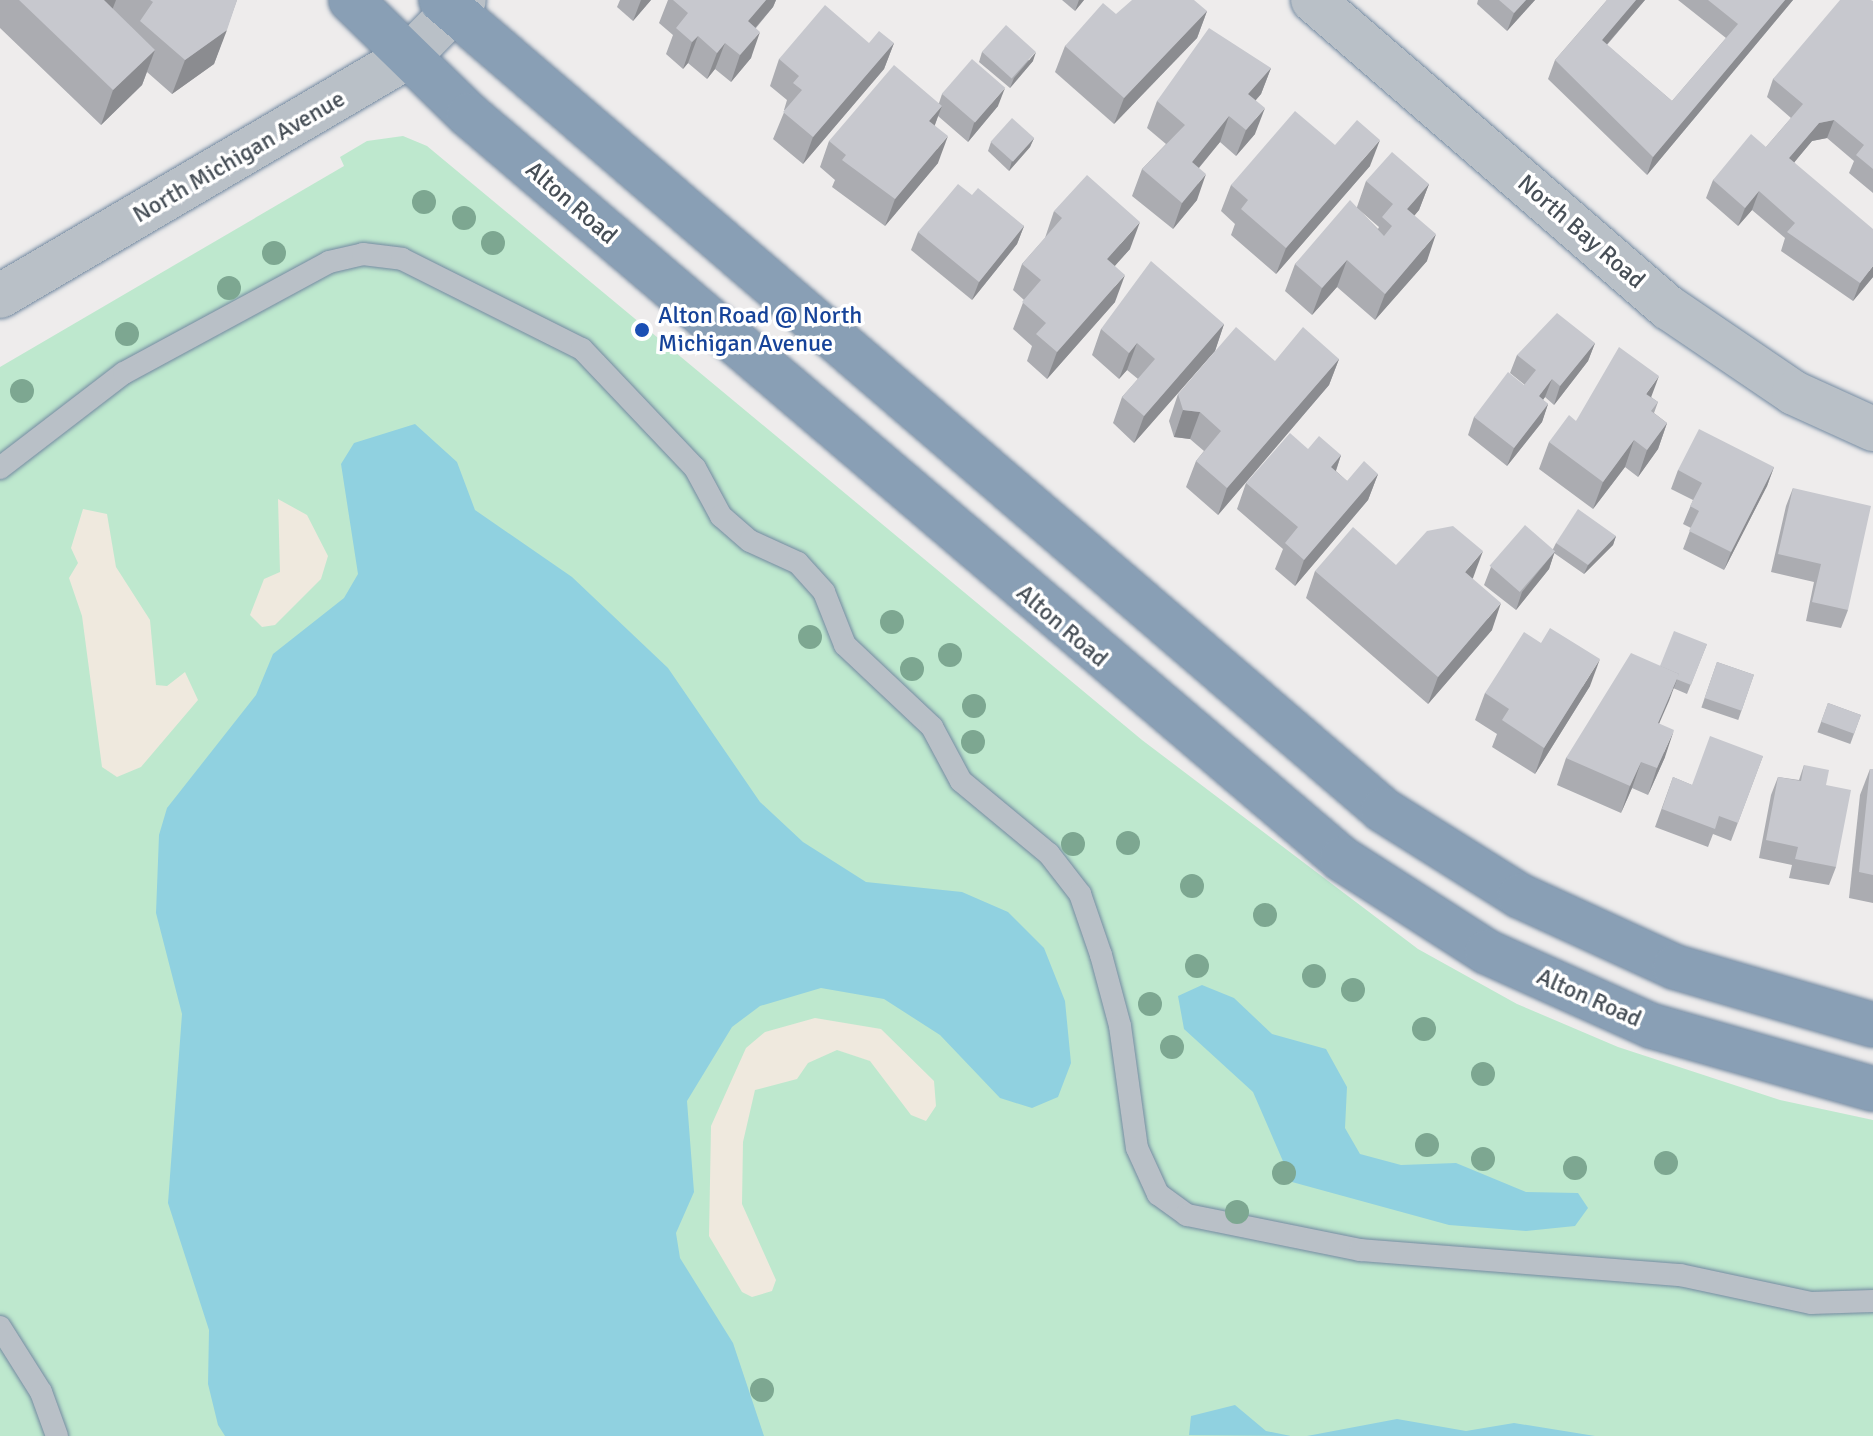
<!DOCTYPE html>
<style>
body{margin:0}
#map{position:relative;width:1873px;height:1436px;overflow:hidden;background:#eeecec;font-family:Signika,sans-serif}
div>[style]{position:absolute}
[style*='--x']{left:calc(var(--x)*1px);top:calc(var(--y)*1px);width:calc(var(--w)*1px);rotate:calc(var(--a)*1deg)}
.green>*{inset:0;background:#bee8ce}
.sand>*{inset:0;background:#efe9de}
.water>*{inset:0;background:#90d1e0}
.roads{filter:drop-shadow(0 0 2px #748aa1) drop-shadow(0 0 2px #748aa1)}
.lane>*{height:22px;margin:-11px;padding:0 11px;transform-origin:11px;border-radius:11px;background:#b9c0c7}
.street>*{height:44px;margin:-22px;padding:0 22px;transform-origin:22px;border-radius:22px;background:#b9c0c7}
.highway>*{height:44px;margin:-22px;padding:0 22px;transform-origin:22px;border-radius:22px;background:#899fb5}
.trees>*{width:24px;height:24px;margin:-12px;border-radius:50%;background:#7da791}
.wall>*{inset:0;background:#abacb1;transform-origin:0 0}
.shaded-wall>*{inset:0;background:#8b8c90}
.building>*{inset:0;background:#c7c8ce;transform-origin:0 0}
.dots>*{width:22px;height:22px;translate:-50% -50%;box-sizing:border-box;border:4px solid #fff;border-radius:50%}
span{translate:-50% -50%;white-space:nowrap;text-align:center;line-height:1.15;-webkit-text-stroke:7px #fff;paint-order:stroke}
.street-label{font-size:24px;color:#474f57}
.transit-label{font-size:24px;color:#164399}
.left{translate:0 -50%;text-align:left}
</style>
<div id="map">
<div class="green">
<i style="clip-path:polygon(403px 136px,427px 146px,1142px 740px,1418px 949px,1517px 1004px,1618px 1047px,1780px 1100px,1873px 1120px,1873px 1436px,0 1436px,0 367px,344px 166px,340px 157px,367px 141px)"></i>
</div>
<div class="sand">
<i style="clip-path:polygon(278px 499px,307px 515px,328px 556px,321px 579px,275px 625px,262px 627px,250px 615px,264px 579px,280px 572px)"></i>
<i style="clip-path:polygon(83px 509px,107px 514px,116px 567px,150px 620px,156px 685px,167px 686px,185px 672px,198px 700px,141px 767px,117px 777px,102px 767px,82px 616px,69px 578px,78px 563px,71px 548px)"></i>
<i style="clip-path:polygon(815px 1018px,881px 1029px,934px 1081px,936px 1106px,926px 1121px,911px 1115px,870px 1061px,837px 1050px,808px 1063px,797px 1079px,755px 1090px,743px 1142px,742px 1204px,776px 1280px,772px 1291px,752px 1297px,742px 1292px,709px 1236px,711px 1126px,746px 1048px,765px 1032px)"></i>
</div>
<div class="water">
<i style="clip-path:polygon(415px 424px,457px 462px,475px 510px,572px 577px,668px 668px,760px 802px,803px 842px,866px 882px,962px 892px,1008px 912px,1044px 948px,1065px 1001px,1071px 1063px,1058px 1097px,1032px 1108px,1000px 1098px,940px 1035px,884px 999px,821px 988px,760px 1006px,732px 1027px,687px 1101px,694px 1192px,676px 1233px,680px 1258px,733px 1343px,764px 1436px,225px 1436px,218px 1425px,208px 1384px,209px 1330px,168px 1203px,182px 1014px,156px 913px,159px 835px,167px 808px,256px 695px,273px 654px,344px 598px,358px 574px,341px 464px,354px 443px)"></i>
<i style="clip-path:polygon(1202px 985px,1234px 998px,1272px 1034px,1326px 1049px,1347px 1087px,1345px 1128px,1360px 1154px,1401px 1165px,1456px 1163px,1526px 1192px,1578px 1193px,1588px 1208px,1575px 1226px,1526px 1231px,1449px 1225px,1292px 1182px,1253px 1092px,1184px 1029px,1178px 996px)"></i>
<i style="clip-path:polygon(1235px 1405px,1266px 1431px,1291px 1436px,1189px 1435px,1191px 1416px)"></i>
<i style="clip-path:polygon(1397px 1419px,1466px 1431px,1514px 1423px,1595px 1436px,1307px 1436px)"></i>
</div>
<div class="roads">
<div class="lane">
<i style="--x:0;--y:468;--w:156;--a:-37.5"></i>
<i style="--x:124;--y:373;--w:233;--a:-28.4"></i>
<i style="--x:329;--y:262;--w:35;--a:-13"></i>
<i style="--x:363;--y:254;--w:39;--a:7"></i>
<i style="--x:402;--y:259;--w:201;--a:26.6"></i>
<i style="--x:582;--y:349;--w:164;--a:46.5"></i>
<i style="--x:695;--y:468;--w:55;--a:61.6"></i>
<i style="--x:721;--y:516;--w:38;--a:41"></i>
<i style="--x:750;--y:541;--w:53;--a:24.6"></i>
<i style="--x:798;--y:563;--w:39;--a:48"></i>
<i style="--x:824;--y:592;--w:57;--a:68.4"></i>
<i style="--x:845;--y:645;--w:120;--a:43.3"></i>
<i style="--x:932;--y:727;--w:61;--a:61.8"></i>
<i style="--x:961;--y:781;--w:114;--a:39.7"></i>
<i style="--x:1049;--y:854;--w:51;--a:52.2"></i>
<i style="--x:1080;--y:894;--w:65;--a:71"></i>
<i style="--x:1101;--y:955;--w:73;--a:75"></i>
<i style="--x:1120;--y:1026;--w:123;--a:82.1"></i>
<i style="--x:1137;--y:1148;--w:51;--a:65.5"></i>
<i style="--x:1158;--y:1194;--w:36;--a:36"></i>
<i style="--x:1187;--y:1215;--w:177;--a:11.4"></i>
<i style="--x:1360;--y:1250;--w:321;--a:4.5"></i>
<i style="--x:1680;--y:1275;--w:134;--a:12.1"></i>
<i style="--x:1811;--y:1303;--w:62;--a:-1.8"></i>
<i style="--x:0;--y:1327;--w:77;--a:57.8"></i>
<i style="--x:41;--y:1392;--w:47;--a:70"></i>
</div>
<div class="street">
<i style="--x:1313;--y:0;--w:471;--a:40.9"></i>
<i style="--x:1669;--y:308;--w:151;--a:34.2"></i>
<i style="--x:1794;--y:393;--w:87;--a:24.5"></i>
<i style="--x:0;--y:296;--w:474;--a:-30.4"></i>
<i style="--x:409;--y:56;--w:78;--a:-45.5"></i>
</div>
<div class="highway">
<i style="--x:351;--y:0;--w:165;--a:44.3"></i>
<i style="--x:469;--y:115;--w:1147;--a:40.44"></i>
<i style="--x:1342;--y:859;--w:172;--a:32.7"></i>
<i style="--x:1487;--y:952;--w:181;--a:24.2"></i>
<i style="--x:1652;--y:1026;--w:230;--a:15.9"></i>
<i style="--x:441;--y:0;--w:1242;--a:40.69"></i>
<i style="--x:1383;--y:810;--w:162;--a:32.1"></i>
<i style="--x:1520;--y:896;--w:170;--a:24.6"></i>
<i style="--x:1675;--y:967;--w:206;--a:16.3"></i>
</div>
</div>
<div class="trees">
<i style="left:424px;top:202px"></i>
<i style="left:464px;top:218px"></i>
<i style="left:493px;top:243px"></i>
<i style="left:274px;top:253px"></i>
<i style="left:229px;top:288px"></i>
<i style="left:127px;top:334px"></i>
<i style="left:22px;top:391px"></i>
<i style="left:892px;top:622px"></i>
<i style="left:810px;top:637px"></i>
<i style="left:950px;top:655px"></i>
<i style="left:912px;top:669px"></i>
<i style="left:974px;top:706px"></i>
<i style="left:973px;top:742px"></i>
<i style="left:1128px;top:843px"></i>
<i style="left:1073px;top:844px"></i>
<i style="left:1192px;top:886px"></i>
<i style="left:1265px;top:915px"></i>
<i style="left:1197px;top:966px"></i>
<i style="left:1314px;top:976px"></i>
<i style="left:1353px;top:990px"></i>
<i style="left:1150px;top:1004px"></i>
<i style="left:1424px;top:1029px"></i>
<i style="left:1172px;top:1047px"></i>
<i style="left:1483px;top:1074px"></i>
<i style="left:1427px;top:1145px"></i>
<i style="left:1483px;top:1159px"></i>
<i style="left:1666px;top:1163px"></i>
<i style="left:1575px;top:1168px"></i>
<i style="left:1284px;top:1173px"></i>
<i style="left:1237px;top:1212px"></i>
<i style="left:762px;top:1390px"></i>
</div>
<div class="wall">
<i style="clip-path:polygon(0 0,237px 0,214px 64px,172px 94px,147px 72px,142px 85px,101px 125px,0 28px)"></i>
<i style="clip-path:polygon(620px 0,651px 0,633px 21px,617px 7px)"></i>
<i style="clip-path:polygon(668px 0,776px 0,773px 7px,756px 28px,751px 58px,731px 82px,715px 69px,707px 79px,688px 63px,683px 69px,666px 54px,673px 35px,659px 23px)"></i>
<i style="clip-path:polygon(1062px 0,1084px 0,1075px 11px)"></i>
<i style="clip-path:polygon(1478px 0,1535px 0,1507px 31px,1477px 4px)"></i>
<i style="clip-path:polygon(1607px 0,1645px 0,1607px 45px,1672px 101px,1726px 38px,1678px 0,1793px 0,1647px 175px,1548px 79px,1555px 60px)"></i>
<i style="clip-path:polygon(1873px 1px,1873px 193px,1849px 173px,1854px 161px,1827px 138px,1812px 141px,1794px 162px,1873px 277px,1853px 301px,1781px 251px,1785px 238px,1752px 210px,1738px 226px,1706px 198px,1713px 180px,1766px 147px,1791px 118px,1767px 97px,1773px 79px)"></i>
<i style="clip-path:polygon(1207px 11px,1197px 38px,1114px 124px,1055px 72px,1065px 46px,1116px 14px)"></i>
<i style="clip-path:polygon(869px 43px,894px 43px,884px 69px,803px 164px,773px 139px,785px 110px,784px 110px,787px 100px,770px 86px,779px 59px)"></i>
<i style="clip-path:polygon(982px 52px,1033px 61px,1010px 88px,979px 62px)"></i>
<i style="clip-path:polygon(1271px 68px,1261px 94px,1256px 100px,1255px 134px,1236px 156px,1220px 142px,1199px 168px,1197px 200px,1173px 229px,1132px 196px,1142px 169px,1166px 144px,1147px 128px,1157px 101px)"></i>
<i style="clip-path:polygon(942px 94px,998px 106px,968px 142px,938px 116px,935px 125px,938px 163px,885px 226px,832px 187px,835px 180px,820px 167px,829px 141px,939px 103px)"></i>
<i style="clip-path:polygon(1034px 138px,1030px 147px,1009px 171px,988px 151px,991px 142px)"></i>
<i style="clip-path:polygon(1335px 145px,1370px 166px,1276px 274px,1231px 235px,1235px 224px,1221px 211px,1231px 185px)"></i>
<i style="clip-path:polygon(evenodd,1366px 181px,1429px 184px,1419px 210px,1414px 216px,1427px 261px,1375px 320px,1337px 287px,1312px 315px,1285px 291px,1295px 264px,1357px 207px,1366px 181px,1357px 208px,1379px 227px,1378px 229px,1357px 208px)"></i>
<i style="clip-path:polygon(972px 195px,1024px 226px,1017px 244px,972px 300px,911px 250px,918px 232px)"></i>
<i style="clip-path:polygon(1054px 211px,1130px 249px,1114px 266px,1115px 302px,1047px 379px,1027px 361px,1032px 346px,1013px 329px,1024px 300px,1013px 290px,1022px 264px,1045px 238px)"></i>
<i style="clip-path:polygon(1224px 324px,1215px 351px,1134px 443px,1113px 423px,1122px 397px,1138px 379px,1127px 370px,1119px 379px,1092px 355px,1101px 329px)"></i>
<i style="clip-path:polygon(1595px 343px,1588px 361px,1554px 405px,1545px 397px,1543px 400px,1548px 404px,1542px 422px,1507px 466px,1468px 435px,1474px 417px,1525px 385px,1510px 373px,1517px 355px)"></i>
<i style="clip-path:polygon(1339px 359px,1329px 385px,1218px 515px,1186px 487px,1196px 461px,1204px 451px,1190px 439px,1174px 437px,1169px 421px,1178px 394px,1275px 361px)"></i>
<i style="clip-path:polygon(1651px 397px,1658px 402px,1654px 413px,1667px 423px,1658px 449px,1638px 477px,1625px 467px,1593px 509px,1539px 469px,1549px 442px,1576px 421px)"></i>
<i style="clip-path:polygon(1308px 449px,1341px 455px,1336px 471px,1347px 481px,1378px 474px,1368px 500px,1295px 586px,1275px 569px,1283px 549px,1237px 509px,1246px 483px)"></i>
<i style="clip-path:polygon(1774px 467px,1767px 486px,1724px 570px,1683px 549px,1691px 528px,1683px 524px,1693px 500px,1671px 489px,1678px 470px)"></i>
<i style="clip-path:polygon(1793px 488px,1848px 610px,1841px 628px,1806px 621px,1814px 582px,1771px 572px,1786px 506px)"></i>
<i style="clip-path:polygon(1616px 536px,1613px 545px,1584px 574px,1554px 553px,1549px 569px,1516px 610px,1484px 585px,1491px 567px,1553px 549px,1556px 543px)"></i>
<i style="clip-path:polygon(1396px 565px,1472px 578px,1492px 630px,1428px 704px,1306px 598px,1315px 571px)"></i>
<i style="clip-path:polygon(1707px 644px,1687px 694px,1673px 688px,1659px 723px,1665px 757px,1648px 795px,1632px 788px,1621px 813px,1557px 785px,1566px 758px,1660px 666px)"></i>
<i style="left:1717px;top:662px;width:39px;height:48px;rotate:19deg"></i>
<i style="clip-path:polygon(1590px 686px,1535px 774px,1492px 747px,1497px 734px,1475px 720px,1485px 693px)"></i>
<i style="left:1828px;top:703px;width:35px;height:31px;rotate:20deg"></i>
<i style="clip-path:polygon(1763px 756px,1731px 841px,1713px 834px,1708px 847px,1655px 827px,1673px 777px,1692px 785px)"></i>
<i style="clip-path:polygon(1804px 765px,1826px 785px,1836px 867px,1829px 885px,1789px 878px,1792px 865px,1759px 858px,1771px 795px,1778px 777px,1799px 780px)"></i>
<i style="clip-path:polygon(1870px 769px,1873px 769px,1873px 903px,1849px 898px,1860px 795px)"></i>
</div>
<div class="shaded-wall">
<i style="clip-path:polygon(103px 0,116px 0,111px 13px)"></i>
<i style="clip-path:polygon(641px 0,651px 0,633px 21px)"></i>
<i style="clip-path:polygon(766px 0,776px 0,773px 7px,738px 48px,748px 21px)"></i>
<i style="clip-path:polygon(1079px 0,1084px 0,1075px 11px)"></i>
<i style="clip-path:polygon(1526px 0,1535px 0,1507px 31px,1514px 13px)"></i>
<i style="clip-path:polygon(1636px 0,1645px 0,1595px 58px,1602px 40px)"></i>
<i style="clip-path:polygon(1785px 0,1793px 0,1647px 175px,1653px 157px)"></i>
<i style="clip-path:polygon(1207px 11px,1197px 38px,1114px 124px,1124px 98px)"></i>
<i style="clip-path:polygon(227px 30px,214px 64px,172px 94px,185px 60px)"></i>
<i style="clip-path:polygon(760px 32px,751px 58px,731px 82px,740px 55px)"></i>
<i style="clip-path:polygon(698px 36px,688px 63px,683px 69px,692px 42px)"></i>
<i style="clip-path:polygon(725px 43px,715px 69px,707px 79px,717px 53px)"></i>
<i style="clip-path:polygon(894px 43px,884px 69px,803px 164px,813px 137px)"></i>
<i style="clip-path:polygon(155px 50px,142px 85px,101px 125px,113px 90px)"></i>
<i style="clip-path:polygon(1036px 52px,1033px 61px,1010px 88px,1014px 78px)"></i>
<i style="clip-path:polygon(1271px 68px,1261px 94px,1238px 120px,1248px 94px)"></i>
<i style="clip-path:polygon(1005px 88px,998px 106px,968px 142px,974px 123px)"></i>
<i style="clip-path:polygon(942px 106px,932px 132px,929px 121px)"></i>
<i style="clip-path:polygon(1265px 108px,1255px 134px,1236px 156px,1246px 130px)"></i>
<i style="clip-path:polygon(1229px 116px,1220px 142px,1182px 188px,1192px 162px)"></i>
<i style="clip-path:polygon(1834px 120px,1827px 138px,1812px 141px,1783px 176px,1789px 158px,1819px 123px)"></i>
<i style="clip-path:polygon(948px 136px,938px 163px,885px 226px,895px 199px)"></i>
<i style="clip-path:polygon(1034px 138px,1030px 147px,1009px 171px,1012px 161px)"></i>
<i style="clip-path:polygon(1380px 140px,1370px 166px,1276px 274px,1286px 248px)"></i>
<i style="clip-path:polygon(1206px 174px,1197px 200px,1173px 229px,1182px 203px)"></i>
<i style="clip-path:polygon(1429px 184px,1419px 210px,1397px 236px,1407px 209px)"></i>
<i style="clip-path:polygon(1759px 191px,1752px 210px,1738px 226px,1745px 208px)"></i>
<i style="clip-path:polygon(1140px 222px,1130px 249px,1097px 286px,1107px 259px)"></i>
<i style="clip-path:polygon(1024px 226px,1017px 244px,972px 300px,979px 282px)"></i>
<i style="clip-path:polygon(1436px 234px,1427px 261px,1375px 320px,1385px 294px)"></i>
<i style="clip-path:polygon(1347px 260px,1337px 287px,1312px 315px,1322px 288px)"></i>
<i style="clip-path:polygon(1873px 266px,1873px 277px,1853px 301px,1860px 283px)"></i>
<i style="clip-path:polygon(1125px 275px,1115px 302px,1047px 379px,1057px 352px)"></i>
<i style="clip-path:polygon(1224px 324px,1215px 351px,1134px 443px,1144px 416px)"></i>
<i style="clip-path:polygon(1137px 343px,1127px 370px,1119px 379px,1129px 353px)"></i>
<i style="clip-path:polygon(1595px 343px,1588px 361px,1554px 405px,1560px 386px)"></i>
<i style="clip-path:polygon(1339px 359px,1329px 385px,1218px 515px,1227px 488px)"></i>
<i style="clip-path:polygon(1659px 376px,1649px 403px,1646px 394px)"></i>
<i style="clip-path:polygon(1552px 379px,1545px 397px,1532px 414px,1539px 396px)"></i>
<i style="clip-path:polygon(1548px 404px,1542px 422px,1507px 466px,1514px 448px)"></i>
<i style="clip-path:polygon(1183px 410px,1200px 412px,1190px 439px,1174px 437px)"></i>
<i style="clip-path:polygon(1667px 423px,1658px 449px,1638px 477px,1647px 450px)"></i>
<i style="clip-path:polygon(1634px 440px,1625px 467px,1593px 509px,1603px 482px)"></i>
<i style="clip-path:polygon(1341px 455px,1332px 482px,1331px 467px)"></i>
<i style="clip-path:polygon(1774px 467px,1767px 486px,1724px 570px,1731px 552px)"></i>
<i style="clip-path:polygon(1378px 474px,1368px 500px,1295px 586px,1304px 560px)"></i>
<i style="clip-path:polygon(1616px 536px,1613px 545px,1584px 574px,1588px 565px)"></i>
<i style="clip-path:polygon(1483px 551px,1473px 578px,1455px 598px,1465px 572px)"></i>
<i style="clip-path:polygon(1555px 551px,1549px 569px,1516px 610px,1522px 592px)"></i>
<i style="clip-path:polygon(1501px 603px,1492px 630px,1428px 704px,1438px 677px)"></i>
<i style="clip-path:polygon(1600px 659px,1590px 686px,1535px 774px,1544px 748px)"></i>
<i style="clip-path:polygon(1679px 674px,1669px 701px,1648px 749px,1658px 723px)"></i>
<i style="clip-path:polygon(1674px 730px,1665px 757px,1648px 795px,1657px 768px)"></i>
<i style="clip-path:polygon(1641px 762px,1632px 788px,1621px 813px,1630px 786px)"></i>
</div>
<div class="building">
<i style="clip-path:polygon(19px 0,104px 0,155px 50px,113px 90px)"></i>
<i style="clip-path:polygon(150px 0,237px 0,227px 30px,185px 60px,140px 21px,153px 2px)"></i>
<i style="clip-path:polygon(673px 0,766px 0,748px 21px,760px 32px,740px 55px,725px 43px,717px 53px,698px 36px,692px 42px,676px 28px,688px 13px)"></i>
<i style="clip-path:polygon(1132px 0,1194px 0,1207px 11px,1124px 98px,1065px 46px,1103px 3px,1116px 14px)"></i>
<i style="clip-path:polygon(1499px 0,1526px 0,1514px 13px)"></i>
<i style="clip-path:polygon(1607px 0,1636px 0,1602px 40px,1672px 101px,1738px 24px,1708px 0,1785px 0,1653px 157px,1555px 60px)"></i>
<i style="clip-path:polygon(1840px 0,1871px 0,1873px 1px,1873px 169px,1856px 155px,1864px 145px,1834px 120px,1819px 123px,1789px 158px,1873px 229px,1873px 266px,1860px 283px,1787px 232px,1795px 223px,1759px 191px,1745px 208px,1713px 180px,1751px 134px,1766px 147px,1803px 104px,1773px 79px)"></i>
<i style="clip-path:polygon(825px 5px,869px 43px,879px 31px,894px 43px,813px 137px,783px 112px,802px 90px,793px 83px,799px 76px,779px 59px)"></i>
<i style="left:1006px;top:25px;width:40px;height:36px;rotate:42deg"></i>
<i style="clip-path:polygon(1209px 28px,1271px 68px,1248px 94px,1265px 108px,1246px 130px,1229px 116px,1192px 162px,1206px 174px,1182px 203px,1142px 169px,1185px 125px,1157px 101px)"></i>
<i style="left:972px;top:59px;width:44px;height:46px;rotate:41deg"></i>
<i style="clip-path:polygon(894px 65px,942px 106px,929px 121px,948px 136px,895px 199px,842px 160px,846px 155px,829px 141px)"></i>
<i style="clip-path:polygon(1295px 111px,1335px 145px,1357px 120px,1380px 140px,1286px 248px,1241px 209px,1248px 200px,1231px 185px)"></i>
<i style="left:1012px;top:118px;width:30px;height:32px;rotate:42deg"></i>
<i style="clip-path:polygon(1392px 152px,1429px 184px,1407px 209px,1436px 234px,1385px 294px,1347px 260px,1322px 288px,1295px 264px,1350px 200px,1384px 236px,1392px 226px,1382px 217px,1393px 204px,1366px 181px)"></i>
<i style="clip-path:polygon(1087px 175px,1140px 222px,1107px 259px,1125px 275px,1057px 352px,1036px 334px,1046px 323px,1022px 302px,1041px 280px,1022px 264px,1062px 218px,1054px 211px)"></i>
<i style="clip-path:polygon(958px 184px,972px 195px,978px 188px,1024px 226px,979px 282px,918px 232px)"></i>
<i style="clip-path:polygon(1151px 261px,1224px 324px,1144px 416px,1122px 397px,1155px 359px,1137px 343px,1129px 353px,1101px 329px)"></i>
<i style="clip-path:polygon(1557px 313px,1595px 343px,1560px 386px,1552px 379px,1539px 396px,1548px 404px,1514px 448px,1474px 417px,1508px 372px,1524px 385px,1536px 370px,1517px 355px)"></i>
<i style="clip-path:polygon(1236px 327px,1275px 361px,1303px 327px,1339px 359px,1227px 488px,1196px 461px,1221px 431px,1200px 412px,1183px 410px,1178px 394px)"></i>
<i style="clip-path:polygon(1619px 347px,1659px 376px,1646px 394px,1658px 402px,1651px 411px,1667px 423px,1647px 450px,1634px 440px,1603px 482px,1549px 442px,1569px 415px,1576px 421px)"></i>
<i style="clip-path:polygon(1699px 429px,1774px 467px,1731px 552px,1689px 531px,1699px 511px,1690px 506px,1702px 483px,1678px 470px)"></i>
<i style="clip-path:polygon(1290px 433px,1308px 449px,1319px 436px,1341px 455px,1331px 467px,1347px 481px,1364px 461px,1378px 474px,1304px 560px,1285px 543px,1298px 527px,1246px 483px)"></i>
<i style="clip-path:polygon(1793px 488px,1871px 506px,1848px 610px,1812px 602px,1821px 564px,1778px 554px)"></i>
<i style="clip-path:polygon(1578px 509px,1616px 536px,1588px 565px,1556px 543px)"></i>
<i style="left:1525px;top:525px;width:40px;height:54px;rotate:41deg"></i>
<i style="clip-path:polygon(1453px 526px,1483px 551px,1465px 572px,1501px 603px,1438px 677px,1315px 571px,1353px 527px,1396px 565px,1427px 531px)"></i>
<i style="clip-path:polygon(1550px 628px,1600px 659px,1544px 748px,1502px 720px,1509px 709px,1485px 693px,1524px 632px,1541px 643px)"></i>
<i style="clip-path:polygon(1674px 631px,1707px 644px,1691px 685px,1676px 679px,1679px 674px,1660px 666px)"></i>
<i style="clip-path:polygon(1631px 653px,1679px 674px,1658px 723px,1674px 730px,1657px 768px,1641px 762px,1630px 786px,1566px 758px)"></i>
<i style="left:1717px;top:662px;width:39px;height:38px;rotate:19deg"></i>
<i style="left:1828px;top:703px;width:35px;height:20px;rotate:20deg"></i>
<i style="clip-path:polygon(1710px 736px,1763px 756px,1738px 823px,1719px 816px,1715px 829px,1662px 809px,1673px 777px,1692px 785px)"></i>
<i style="clip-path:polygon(1804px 765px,1829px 770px,1826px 785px,1851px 790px,1836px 867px,1795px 859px,1798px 847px,1766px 840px,1778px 777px,1801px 781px)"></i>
<i style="clip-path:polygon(1870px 769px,1873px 769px,1873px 875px,1859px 872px)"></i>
</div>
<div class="dots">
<i style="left:642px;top:330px;background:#1a4fb4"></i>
</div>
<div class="street-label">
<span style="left:239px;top:157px;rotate:-30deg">North Michigan Avenue</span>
<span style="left:571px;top:203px;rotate:41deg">Alton Road</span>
<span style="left:1581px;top:232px;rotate:41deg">North Bay Road</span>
<span style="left:1062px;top:626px;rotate:41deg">Alton Road</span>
<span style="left:1589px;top:998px;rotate:24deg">Alton Road</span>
</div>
<div class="transit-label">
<span class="left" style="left:658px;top:330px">Alton Road @ North<br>Michigan Avenue</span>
</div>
</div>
